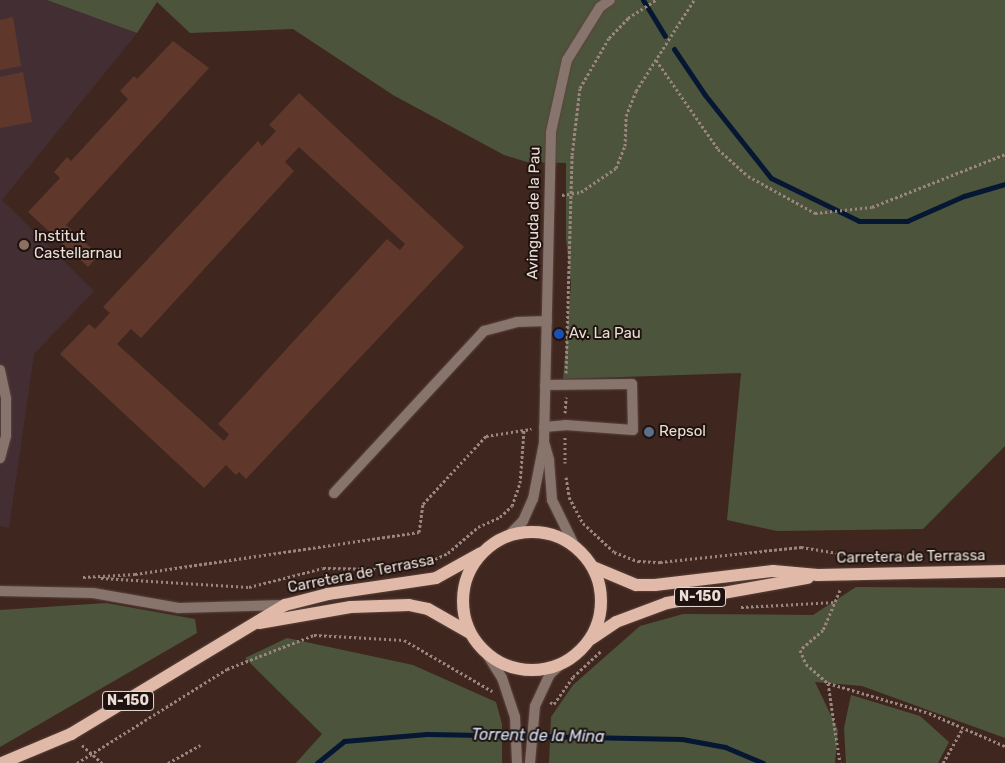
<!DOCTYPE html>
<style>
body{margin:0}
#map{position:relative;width:1005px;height:763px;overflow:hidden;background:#3f271f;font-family:Rubik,sans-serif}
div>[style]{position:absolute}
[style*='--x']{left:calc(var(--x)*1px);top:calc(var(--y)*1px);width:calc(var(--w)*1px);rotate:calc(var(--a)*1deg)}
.education>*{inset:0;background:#432f33}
.green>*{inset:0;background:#4d543c}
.stream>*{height:5px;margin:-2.5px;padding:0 2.5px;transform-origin:2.5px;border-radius:2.5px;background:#061733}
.building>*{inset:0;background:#5f382b}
.path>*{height:3px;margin-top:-1.5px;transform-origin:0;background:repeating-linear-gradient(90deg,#9a867f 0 2.5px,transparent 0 5px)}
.roads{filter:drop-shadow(0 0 1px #5b443c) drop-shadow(0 0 1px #5b443c)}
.service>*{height:10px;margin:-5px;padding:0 5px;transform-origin:5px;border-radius:5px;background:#87746c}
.minor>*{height:10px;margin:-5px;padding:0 5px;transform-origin:5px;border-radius:5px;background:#87746c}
.tertiary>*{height:10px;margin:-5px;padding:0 5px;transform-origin:5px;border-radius:5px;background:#87746c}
.primary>*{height:12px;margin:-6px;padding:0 6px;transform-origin:6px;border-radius:6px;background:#e0b9a9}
.primary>.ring{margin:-6px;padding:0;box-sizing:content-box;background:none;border:12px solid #e0b9a9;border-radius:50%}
.dots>*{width:14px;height:14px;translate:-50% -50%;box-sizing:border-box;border:2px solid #1e130f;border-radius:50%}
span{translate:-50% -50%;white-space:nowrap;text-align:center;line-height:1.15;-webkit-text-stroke:4px #1e130f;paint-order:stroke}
.shield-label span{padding:1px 4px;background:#1e130f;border:1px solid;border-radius:4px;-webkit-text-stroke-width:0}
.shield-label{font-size:14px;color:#edddd7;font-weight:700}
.street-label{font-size:15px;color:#edddd7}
.poi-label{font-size:15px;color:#edddd7}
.left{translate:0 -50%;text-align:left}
.water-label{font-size:16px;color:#d3e2f9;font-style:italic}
</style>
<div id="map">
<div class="education">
<i style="clip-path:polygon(0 0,47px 0,137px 33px,2px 200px,94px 291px,34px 354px,9px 528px,0 526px)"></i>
</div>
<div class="green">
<i style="clip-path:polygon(47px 0,1005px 0,1005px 446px,923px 529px,777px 531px,727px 520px,741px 373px,563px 379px,571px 284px,566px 239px,566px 163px,527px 162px,504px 155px,393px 95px,293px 29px,190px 33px,157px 2px,137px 33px)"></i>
<i style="clip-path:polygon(856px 587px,1005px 588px,1005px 738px,862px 686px,815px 682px,838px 730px,835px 763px,549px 763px,551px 717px,573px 685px,640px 626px,683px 614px,813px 615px)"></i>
<i style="clip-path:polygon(106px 603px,195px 619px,197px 633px,0 747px,0 610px)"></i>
<i style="clip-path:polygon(287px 638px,413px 665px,496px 702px,502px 724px,502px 763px,296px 763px,322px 734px,245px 658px)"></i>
<i style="clip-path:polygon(851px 695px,920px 716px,949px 742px,938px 763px,846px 763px,844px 728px)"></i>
</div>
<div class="stream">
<i style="--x:643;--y:0;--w:42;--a:58.6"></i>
<i style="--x:674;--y:49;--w:55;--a:56"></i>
<i style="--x:705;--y:95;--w:106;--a:51.5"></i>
<i style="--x:771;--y:178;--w:98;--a:26"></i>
<i style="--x:859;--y:221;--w:48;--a:0"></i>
<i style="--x:907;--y:221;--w:62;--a:-23.7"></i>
<i style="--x:964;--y:196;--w:43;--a:-16.3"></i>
<i style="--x:317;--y:763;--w:35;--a:-39"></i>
<i style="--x:344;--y:741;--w:83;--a:-4.8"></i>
<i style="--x:427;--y:734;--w:255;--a:1.1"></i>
<i style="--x:682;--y:739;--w:44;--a:10.5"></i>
<i style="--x:725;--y:747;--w:41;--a:22.8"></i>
</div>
<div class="building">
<i style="clip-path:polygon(13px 17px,21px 66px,0 70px,0 20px)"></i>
<i style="clip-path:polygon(173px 41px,209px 68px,66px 225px,99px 255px,88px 267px,28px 212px,60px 178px,54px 172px,67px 157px,71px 161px,128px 99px,120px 91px,134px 76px,137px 79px)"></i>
<i style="clip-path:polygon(23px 72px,32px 122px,0 128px,0 77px)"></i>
<i style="clip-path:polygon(evenodd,299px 93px,464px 247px,246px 479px,239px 472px,236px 475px,226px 465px,204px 488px,60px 354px,89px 324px,95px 329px,110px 313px,103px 307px,258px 141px,262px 146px,276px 131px,269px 125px,299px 93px,299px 147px,405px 244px,400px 250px,387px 239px,218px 424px,229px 434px,224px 441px,117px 344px,131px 329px,141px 338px,294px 171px,285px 162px,299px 147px)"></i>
</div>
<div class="path">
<i style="--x:656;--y:60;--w:108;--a:55.1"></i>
<i style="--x:718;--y:149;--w:40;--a:42"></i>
<i style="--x:748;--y:176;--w:77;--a:28.9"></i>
<i style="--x:815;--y:213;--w:57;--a:-6"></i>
<i style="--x:872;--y:207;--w:143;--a:-21.7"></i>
<i style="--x:562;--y:195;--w:19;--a:-9"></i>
<i style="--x:581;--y:192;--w:42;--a:-34.4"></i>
<i style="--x:616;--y:168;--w:24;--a:-68"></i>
<i style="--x:625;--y:146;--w:30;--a:-88"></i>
<i style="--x:626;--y:116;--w:27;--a:-68"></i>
<i style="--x:636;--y:91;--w:108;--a:-57.5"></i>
<i style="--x:566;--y:373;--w:218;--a:-88.4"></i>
<i style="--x:572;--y:155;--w:67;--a:-83.2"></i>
<i style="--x:580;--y:88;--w:58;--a:-59.9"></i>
<i style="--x:609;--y:38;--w:28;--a:-46"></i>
<i style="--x:628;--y:18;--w:33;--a:-33"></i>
<i style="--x:565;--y:413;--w:16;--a:-86"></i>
<i style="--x:565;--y:437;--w:26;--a:90"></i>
<i style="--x:566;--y:477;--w:20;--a:81"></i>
<i style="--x:569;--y:497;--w:30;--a:62"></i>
<i style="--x:583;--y:523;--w:42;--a:43.1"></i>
<i style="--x:614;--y:552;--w:26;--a:21"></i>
<i style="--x:638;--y:561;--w:22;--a:3"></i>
<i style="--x:660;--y:562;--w:142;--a:-6.1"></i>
<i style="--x:801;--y:547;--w:56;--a:9.3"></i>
<i style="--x:856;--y:556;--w:68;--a:0"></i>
<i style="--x:426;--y:563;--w:24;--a:-24"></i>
<i style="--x:448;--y:553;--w:40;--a:-41"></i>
<i style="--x:478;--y:527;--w:24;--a:-24"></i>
<i style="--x:500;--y:517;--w:16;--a:-43"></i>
<i style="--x:512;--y:506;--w:24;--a:-71"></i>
<i style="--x:520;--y:483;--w:53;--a:-85.7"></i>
<i style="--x:83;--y:577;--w:52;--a:-3.3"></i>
<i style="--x:135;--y:574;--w:287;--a:-8.4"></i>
<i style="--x:419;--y:532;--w:28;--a:-82"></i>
<i style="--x:423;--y:504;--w:93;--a:-47.2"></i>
<i style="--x:486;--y:436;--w:46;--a:-8.8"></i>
<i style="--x:101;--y:578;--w:148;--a:3.5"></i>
<i style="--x:249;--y:587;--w:76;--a:-14.4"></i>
<i style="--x:323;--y:568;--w:65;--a:0.9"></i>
<i style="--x:840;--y:590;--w:43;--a:113"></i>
<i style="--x:823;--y:630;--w:30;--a:139"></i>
<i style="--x:800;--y:650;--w:15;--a:67"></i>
<i style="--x:806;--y:664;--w:29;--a:41"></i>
<i style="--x:828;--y:683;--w:105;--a:16.5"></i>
<i style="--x:929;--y:713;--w:83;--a:23.5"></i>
<i style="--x:741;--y:607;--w:94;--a:-3"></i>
<i style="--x:828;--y:683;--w:81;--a:81.5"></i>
<i style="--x:550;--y:702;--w:4;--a:27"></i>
<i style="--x:554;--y:704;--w:33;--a:-55"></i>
<i style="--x:573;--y:677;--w:38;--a:-43"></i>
<i style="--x:82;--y:745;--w:27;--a:42"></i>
<i style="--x:77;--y:763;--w:177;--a:-32.1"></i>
<i style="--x:227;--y:669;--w:93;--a:-21.3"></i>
<i style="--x:314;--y:635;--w:90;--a:3.2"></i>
<i style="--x:404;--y:640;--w:102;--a:30.1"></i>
<i style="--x:168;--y:763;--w:37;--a:-29"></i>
<i style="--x:943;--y:763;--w:40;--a:-60.3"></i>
</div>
<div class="roads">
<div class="service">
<i style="--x:0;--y:370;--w:30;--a:78"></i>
<i style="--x:6;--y:399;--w:37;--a:90"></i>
<i style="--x:6;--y:436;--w:23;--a:105"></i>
<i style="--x:544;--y:427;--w:21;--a:-5"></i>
<i style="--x:565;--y:425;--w:68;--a:4.2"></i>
<i style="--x:633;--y:430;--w:46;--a:-91.2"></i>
<i style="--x:632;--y:384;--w:87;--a:179.3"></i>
<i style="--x:334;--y:493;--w:221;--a:-47.2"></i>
<i style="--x:484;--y:331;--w:34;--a:-15"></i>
<i style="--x:517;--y:322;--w:30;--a:-2"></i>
</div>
<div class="minor">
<i style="--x:544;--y:442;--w:310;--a:-88.7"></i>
<i style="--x:551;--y:132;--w:74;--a:-77.5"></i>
<i style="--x:567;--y:60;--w:62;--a:-58.1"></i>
<i style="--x:600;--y:7;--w:12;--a:-35"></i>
</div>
<div class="tertiary">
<i style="--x:544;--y:442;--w:19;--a:74"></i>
<i style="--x:549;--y:460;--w:40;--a:85.7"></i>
<i style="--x:552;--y:500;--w:50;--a:63.9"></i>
<i style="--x:509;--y:535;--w:20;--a:-45"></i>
<i style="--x:523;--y:521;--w:24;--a:-66"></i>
<i style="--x:533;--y:499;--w:57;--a:-78.9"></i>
<i style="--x:0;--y:591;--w:93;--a:1.2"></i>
<i style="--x:93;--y:593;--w:87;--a:9.9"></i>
<i style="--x:179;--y:608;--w:105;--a:-1.6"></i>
<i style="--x:487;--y:654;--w:28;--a:58"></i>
<i style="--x:502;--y:678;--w:41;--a:71.6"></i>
<i style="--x:515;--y:717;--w:46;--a:87.5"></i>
<i style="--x:530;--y:763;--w:57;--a:-85"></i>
<i style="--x:535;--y:706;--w:35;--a:-65"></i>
<i style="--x:550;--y:674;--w:15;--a:-42"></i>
</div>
<div class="primary">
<i class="ring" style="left:463px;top:532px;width:126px;height:126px"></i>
<i style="--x:593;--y:567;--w:47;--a:22.7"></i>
<i style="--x:636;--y:585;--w:19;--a:0"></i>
<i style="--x:655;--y:585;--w:119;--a:-6.8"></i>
<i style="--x:773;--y:571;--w:45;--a:5.1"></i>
<i style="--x:818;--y:575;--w:187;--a:-1.2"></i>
<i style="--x:259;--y:623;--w:93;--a:-9.9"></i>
<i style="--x:351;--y:607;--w:58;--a:-2"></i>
<i style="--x:409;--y:605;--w:19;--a:12"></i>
<i style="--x:428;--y:609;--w:48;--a:29.7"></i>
<i style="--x:591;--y:639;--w:30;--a:-34"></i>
<i style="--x:616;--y:622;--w:54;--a:-20.4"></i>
<i style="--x:667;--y:603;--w:143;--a:-10.1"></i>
<i style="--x:2;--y:763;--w:75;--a:-22.8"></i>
<i style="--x:71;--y:734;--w:250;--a:-31.1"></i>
<i style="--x:285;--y:605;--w:44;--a:-14.3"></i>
<i style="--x:328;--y:594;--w:109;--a:-8.4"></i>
<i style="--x:436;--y:578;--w:51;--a:-29.1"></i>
</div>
</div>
<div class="dots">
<i style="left:24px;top:245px;background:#8d6e63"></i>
<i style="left:559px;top:334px;background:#1a4fb4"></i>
<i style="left:649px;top:432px;background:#5c6f8a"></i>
</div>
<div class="shield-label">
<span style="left:700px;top:597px">N-150</span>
<span style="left:128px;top:701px">N-150</span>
</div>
<div class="street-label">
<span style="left:534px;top:213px;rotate:-89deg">Avinguda de la Pau</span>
<span style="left:911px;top:557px;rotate:-1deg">Carretera de Terrassa</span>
<span style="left:361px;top:574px;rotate:-11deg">Carretera de Terrassa</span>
</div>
<div class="poi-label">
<span class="left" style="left:34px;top:245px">Institut<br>Castellarnau</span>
<span class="left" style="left:569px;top:334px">Av. La Pau</span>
<span class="left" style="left:659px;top:432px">Repsol</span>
</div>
<div class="water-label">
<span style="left:538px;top:736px;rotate:1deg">Torrent de la Mina</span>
</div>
</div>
